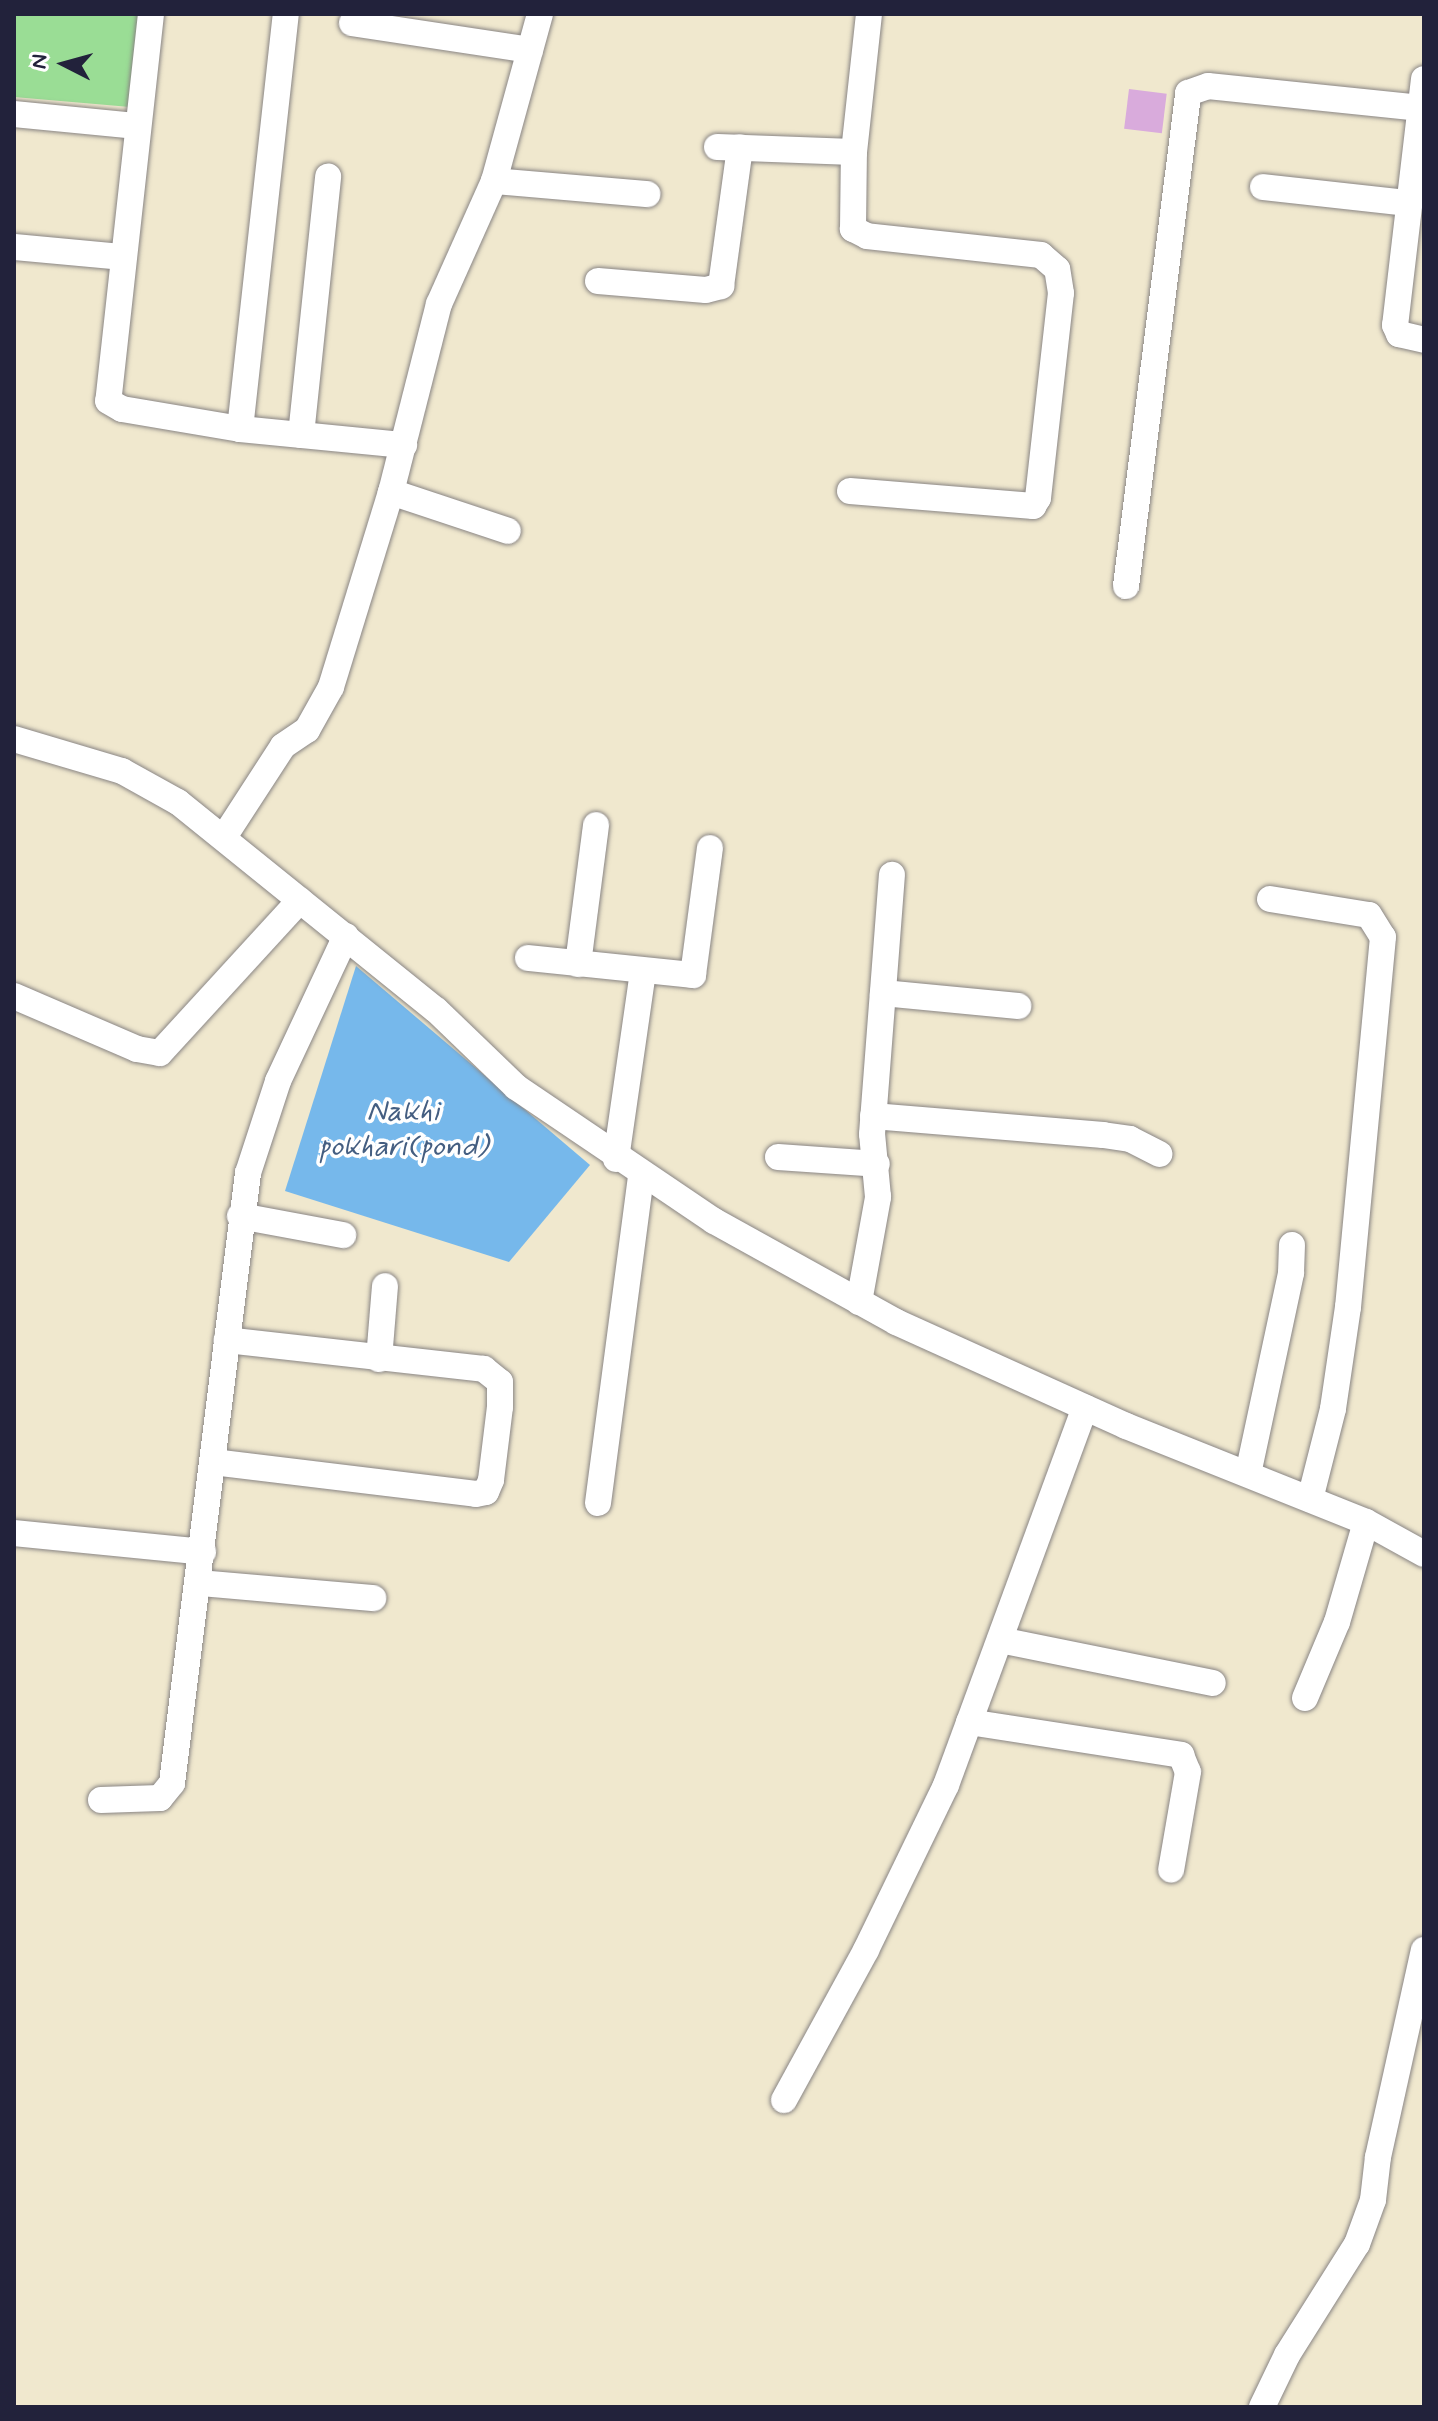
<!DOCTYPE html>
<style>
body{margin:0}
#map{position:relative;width:1438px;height:2421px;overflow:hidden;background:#f0e8ce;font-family:Mynerve,sans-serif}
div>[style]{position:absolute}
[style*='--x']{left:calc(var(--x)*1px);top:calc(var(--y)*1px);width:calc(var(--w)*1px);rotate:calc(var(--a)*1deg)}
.green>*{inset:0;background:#9add95}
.water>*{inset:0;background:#76b8eb}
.building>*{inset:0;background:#d9abdc;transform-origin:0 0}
.roads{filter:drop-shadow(0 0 2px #898584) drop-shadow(0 0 2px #898584)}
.minor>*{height:26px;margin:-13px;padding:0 13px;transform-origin:13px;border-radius:13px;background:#fff}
span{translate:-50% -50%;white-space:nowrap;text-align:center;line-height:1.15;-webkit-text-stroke:7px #fff;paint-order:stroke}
.water-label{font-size:30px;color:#445e81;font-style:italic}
.frame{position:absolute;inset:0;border:16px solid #22223b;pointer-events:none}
.north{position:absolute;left:24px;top:24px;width:80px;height:80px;-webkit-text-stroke:6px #fff;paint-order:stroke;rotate:276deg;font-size:22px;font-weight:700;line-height:32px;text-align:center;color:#22223b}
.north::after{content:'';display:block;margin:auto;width:28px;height:36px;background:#22223b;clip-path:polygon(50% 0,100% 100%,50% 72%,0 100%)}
</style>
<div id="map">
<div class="green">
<i style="clip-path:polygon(14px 14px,141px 14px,130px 107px,14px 97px)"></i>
</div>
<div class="water">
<i style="clip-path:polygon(356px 966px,590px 1165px,509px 1262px,285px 1191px)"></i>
</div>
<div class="building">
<i style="left:1129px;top:89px;width:38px;height:40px;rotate:7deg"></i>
</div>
<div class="roads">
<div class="minor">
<i style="--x:151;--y:14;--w:389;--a:96.3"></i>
<i style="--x:108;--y:401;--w:16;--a:30"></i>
<i style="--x:122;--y:409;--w:120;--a:9.6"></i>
<i style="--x:240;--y:429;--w:165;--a:5.6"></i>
<i style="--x:352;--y:23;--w:180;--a:8.6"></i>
<i style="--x:1424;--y:79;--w:248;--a:96.7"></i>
<i style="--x:1395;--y:325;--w:10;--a:66"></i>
<i style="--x:1399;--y:334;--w:26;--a:13"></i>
<i style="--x:14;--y:114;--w:124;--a:5.6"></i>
<i style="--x:717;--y:147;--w:137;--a:2.1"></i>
<i style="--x:494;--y:181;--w:154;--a:4.9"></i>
<i style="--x:1263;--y:187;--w:147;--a:6.3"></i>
<i style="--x:14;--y:247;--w:108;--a:5.3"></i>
<i style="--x:598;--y:281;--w:108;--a:4.8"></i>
<i style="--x:706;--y:290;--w:16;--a:-15"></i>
<i style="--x:721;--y:286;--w:140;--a:-82.2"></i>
<i style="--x:240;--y:429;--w:418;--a:-83.7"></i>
<i style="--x:301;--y:435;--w:260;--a:-84"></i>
<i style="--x:850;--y:491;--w:184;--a:4.7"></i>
<i style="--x:1033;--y:506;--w:9;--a:-58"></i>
<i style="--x:1038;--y:498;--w:206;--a:-83.6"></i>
<i style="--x:1061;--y:293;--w:24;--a:-99"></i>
<i style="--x:1057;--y:269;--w:21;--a:-139"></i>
<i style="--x:1041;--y:255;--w:175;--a:-173.8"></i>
<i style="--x:867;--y:236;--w:16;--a:-153"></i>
<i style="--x:853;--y:229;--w:77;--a:-89.3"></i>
<i style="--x:854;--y:152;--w:139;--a:-83.8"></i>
<i style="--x:391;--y:492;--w:123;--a:18.4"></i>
<i style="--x:1126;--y:586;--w:497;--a:-82.8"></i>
<i style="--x:1188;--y:93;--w:21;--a:-19"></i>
<i style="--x:1208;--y:86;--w:214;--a:5.9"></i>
<i style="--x:14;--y:739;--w:113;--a:16.5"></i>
<i style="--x:122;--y:771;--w:64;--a:29"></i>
<i style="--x:178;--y:802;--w:331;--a:38.9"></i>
<i style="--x:436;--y:1010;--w:111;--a:43.9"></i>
<i style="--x:516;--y:1087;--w:239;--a:34.1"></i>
<i style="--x:714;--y:1221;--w:208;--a:29"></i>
<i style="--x:896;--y:1322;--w:252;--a:24.3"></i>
<i style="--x:1126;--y:1426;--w:258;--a:21.8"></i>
<i style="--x:1366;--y:1522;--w:66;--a:28.9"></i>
<i style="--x:224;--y:837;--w:108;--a:-57"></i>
<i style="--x:283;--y:746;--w:29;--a:-34"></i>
<i style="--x:307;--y:730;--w:49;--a:-60.8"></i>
<i style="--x:331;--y:687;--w:204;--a:-72.9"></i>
<i style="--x:391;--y:492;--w:194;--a:-75.7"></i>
<i style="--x:439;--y:304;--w:135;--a:-65.9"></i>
<i style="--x:494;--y:181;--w:173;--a:-74.6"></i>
<i style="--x:1270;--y:899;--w:100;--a:9.2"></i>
<i style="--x:1369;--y:915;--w:26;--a:58"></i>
<i style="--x:1383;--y:937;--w:372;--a:95.4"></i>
<i style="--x:1348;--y:1307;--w:103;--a:98.4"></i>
<i style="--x:1333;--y:1409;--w:93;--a:104.3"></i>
<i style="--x:528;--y:958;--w:166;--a:5.9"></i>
<i style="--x:693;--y:975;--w:128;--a:-82.4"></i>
<i style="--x:578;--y:964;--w:140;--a:-82.6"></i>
<i style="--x:883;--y:993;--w:136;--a:5.5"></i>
<i style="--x:14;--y:996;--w:134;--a:23.3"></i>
<i style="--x:137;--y:1049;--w:23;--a:10"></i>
<i style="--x:160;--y:1053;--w:207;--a:-47.5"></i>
<i style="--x:873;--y:1116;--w:231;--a:4.7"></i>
<i style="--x:1103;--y:1135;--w:27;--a:8"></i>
<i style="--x:1130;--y:1139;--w:33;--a:27"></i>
<i style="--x:778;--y:1157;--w:99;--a:4"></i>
<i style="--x:616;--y:1159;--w:189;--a:-81.8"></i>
<i style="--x:240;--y:1216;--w:105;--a:10.5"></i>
<i style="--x:859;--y:1302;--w:107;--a:-79.7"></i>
<i style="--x:878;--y:1197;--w:63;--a:-95.4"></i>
<i style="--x:872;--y:1134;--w:260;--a:-85.6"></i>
<i style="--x:379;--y:1359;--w:73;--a:-85.3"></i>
<i style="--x:213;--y:1462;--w:265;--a:6.9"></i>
<i style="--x:476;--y:1494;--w:10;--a:-11"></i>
<i style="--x:486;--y:1492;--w:13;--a:-67"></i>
<i style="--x:491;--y:1480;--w:74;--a:-83"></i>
<i style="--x:500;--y:1407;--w:25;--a:-90"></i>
<i style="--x:500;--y:1382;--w:21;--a:-141"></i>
<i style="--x:484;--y:1369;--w:259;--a:-173.6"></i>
<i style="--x:1248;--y:1474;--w:206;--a:-77.9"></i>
<i style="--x:1291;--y:1273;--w:28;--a:-88"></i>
<i style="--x:598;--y:1503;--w:331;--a:-82.5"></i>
<i style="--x:14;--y:1533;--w:190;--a:5.7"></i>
<i style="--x:200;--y:1583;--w:174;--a:5"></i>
<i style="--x:1000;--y:1640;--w:217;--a:11.4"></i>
<i style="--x:1305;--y:1698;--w:82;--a:-67.2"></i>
<i style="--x:1337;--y:1622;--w:104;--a:-73.8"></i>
<i style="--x:969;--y:1722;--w:215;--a:8.8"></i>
<i style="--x:1181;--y:1755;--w:18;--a:68"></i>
<i style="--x:1188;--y:1772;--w:99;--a:99.8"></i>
<i style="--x:101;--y:1800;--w:59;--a:-1.9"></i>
<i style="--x:160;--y:1798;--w:19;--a:-51"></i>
<i style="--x:172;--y:1783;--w:615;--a:-82.9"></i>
<i style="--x:248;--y:1173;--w:97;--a:-71.9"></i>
<i style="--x:278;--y:1081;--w:160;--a:-64.9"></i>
<i style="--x:784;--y:2100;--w:171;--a:-61.3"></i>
<i style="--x:866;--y:1950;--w:183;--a:-64.1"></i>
<i style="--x:946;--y:1785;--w:402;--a:-69.8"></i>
<i style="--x:1262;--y:2407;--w:58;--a:-64.3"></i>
<i style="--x:1287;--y:2355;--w:131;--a:-57.8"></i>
<i style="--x:1357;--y:2244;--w:47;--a:-70"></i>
<i style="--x:1373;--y:2200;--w:43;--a:-83.4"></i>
<i style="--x:1378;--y:2157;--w:212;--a:-77.5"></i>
</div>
</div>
<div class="water-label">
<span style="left:403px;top:1129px">Nakhi<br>pokhari(pond)</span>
</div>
<div class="frame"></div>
<div class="north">N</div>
</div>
